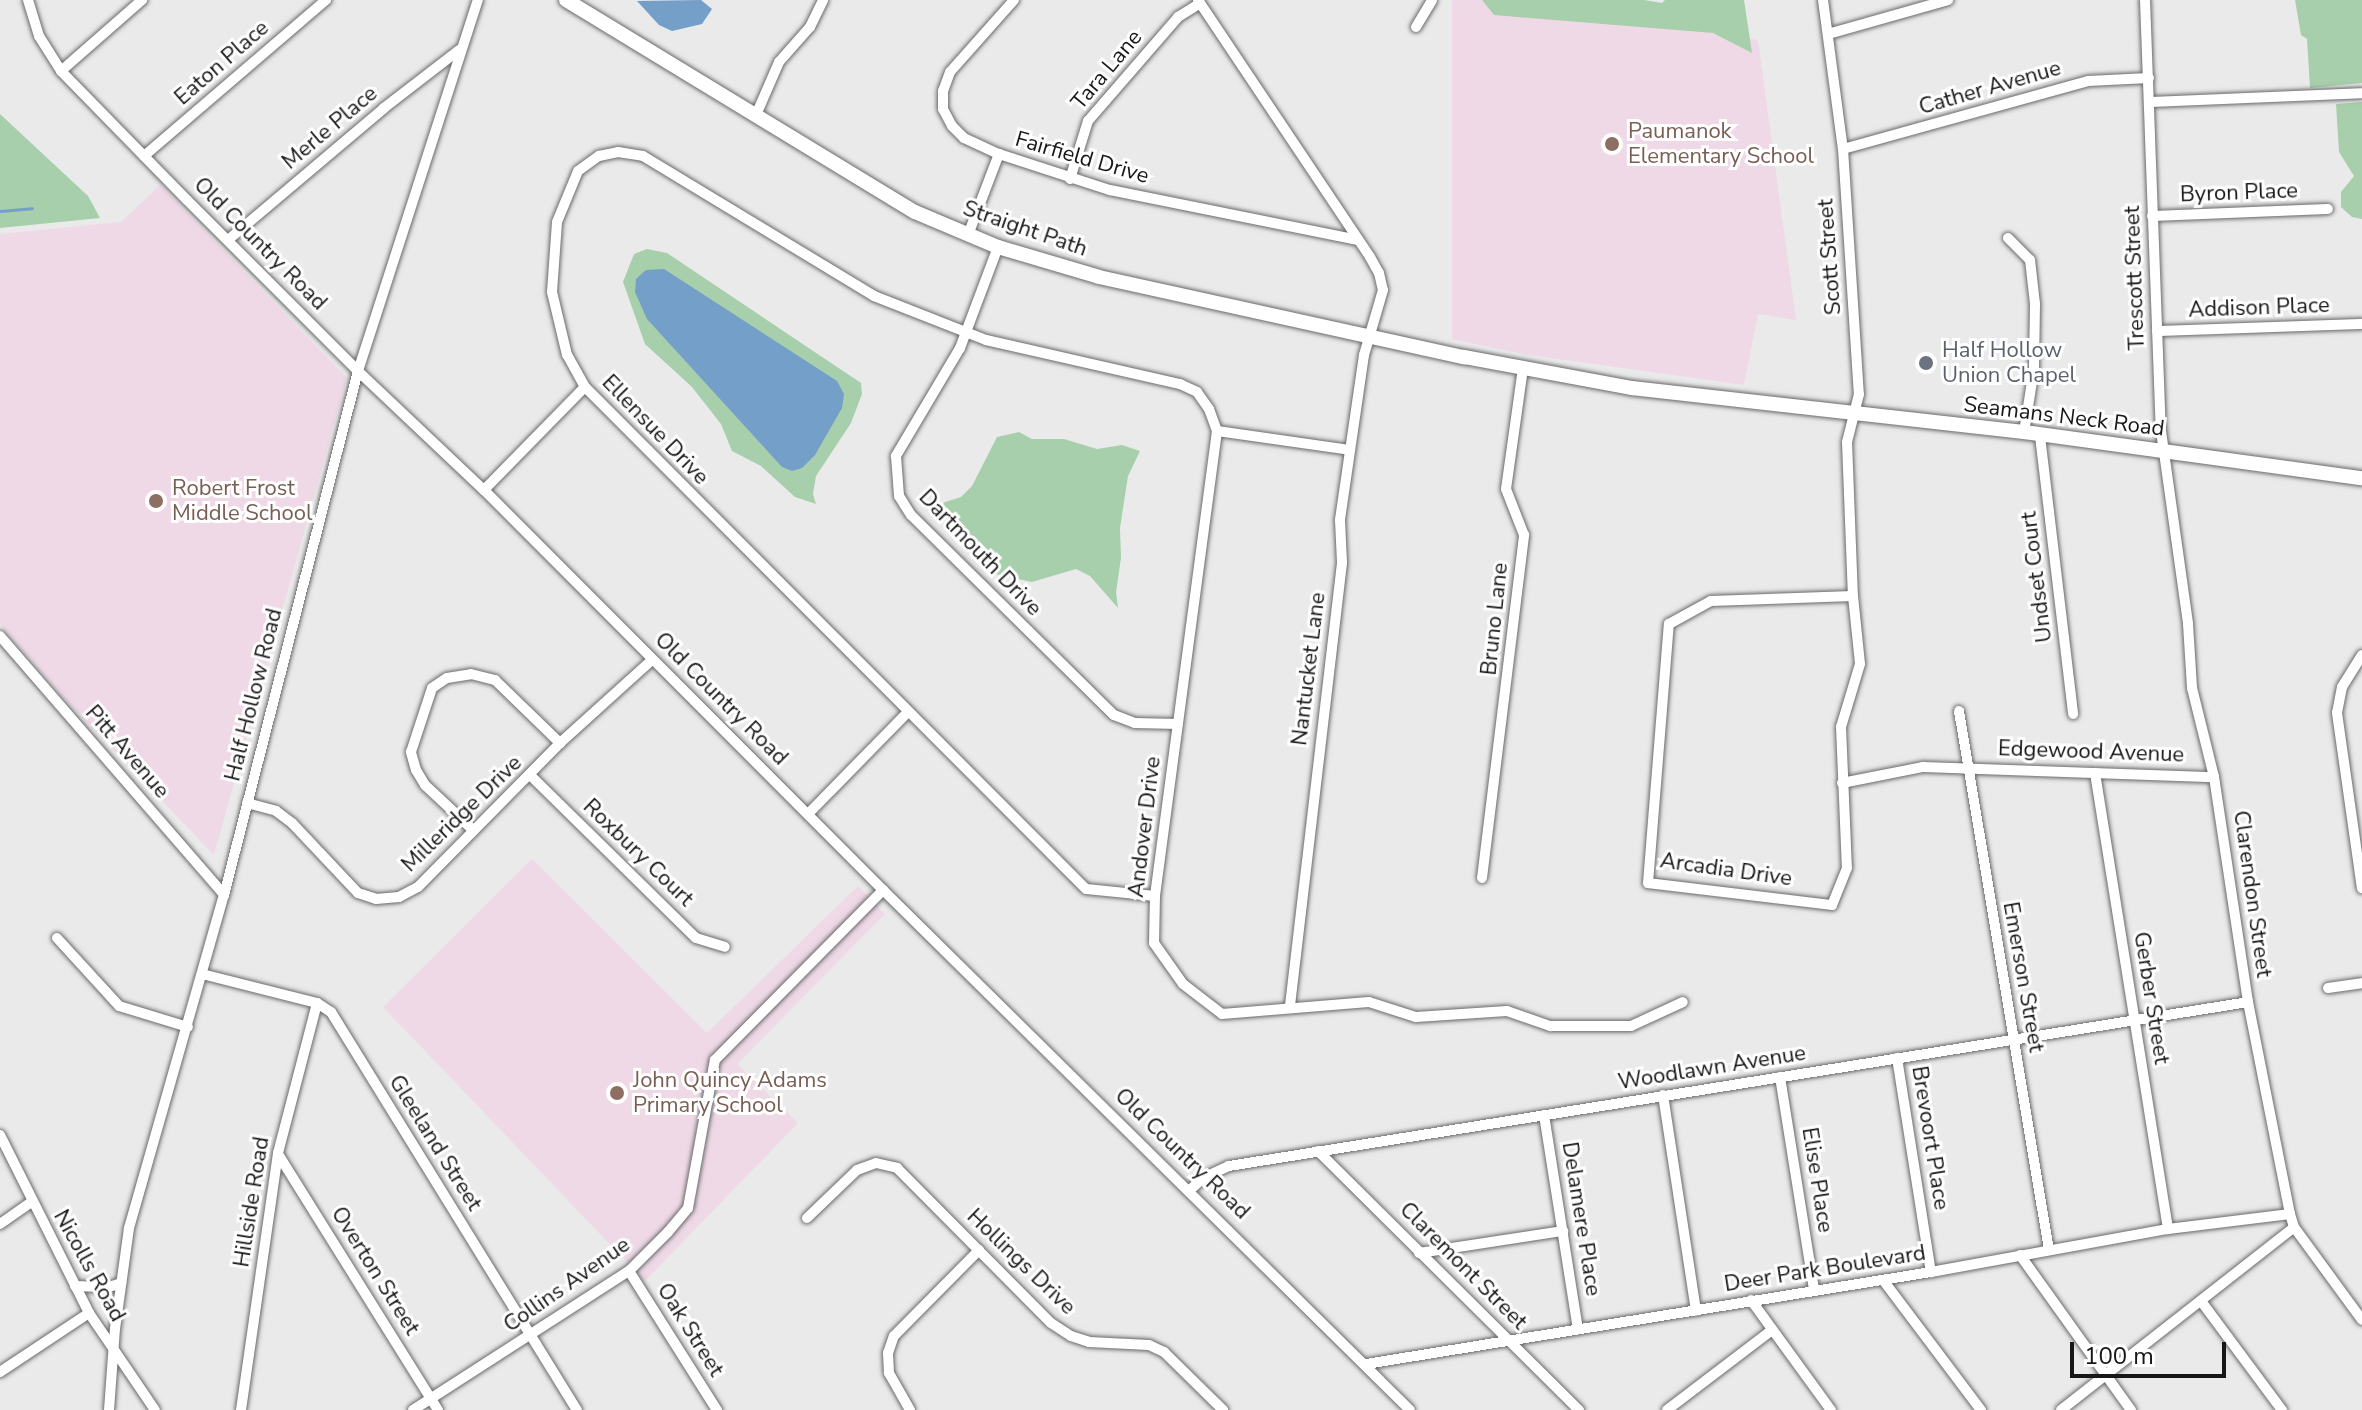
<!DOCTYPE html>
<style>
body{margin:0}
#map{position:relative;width:2362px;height:1410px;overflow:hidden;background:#eaeaeb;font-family:"Nunito Sans",sans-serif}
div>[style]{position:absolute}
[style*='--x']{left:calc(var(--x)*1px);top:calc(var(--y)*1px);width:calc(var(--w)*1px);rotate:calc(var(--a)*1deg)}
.commercial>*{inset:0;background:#efd9e7}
.green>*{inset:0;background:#a7cfab}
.water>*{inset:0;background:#739fc8}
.stream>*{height:3px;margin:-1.5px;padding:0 1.5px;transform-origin:1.5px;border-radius:1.5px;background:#739fc8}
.roads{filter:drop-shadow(0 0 2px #696a6b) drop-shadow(0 0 2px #696a6b)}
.minor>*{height:10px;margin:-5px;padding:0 5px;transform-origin:5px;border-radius:5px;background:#fff}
.major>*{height:14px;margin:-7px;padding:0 7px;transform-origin:7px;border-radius:7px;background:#fff}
.dots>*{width:22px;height:22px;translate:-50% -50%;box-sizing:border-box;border:4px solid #fff;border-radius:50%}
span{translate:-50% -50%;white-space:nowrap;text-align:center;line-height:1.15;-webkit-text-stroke:6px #fff;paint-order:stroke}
.street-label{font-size:22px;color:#171718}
.education-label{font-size:22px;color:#785e54}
.left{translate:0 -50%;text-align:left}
.worship-label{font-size:22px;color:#5b616d}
.scale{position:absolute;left:2070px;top:1342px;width:156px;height:36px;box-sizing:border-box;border:4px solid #171718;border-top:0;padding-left:10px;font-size:24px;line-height:28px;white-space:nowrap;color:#171718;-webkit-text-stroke:6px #fff;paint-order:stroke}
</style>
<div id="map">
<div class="commercial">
<i style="clip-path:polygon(1452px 0,1502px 0,1758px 40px,1796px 320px,1758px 314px,1744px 385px,1523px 354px,1452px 339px)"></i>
<i style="clip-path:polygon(160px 185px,347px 378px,214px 855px,60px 694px,0 624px,0 234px,121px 222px)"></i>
<i style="clip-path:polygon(532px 859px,707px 1033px,858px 886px,885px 914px,737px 1064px,798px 1123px,645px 1281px,383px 1007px)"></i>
</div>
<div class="green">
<i style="clip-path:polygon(1482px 0,1644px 0,1662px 3px,1665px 0,1744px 0,1752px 53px,1713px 33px,1494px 15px)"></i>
<i style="clip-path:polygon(2295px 0,2362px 0,2362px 83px,2310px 88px,2307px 39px,2301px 35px)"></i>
<i style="clip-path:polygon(2362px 102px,2362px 219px,2352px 217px,2341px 207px,2341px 192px,2354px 176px,2339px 152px,2336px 104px)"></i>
<i style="clip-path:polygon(0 114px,88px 196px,100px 218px,0 228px)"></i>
<i style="clip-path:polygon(647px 249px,667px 253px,861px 383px,862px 394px,851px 423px,816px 476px,813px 494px,816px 504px,795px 497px,761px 466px,732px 451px,721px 424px,692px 387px,645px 344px,623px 282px,634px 254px)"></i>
<i style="clip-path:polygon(1019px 432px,1032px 439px,1064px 439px,1097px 449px,1122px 445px,1140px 451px,1128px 476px,1120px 528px,1121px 558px,1116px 592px,1118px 608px,1090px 576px,1076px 569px,1032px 582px,996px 574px,938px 509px,945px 502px,961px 497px,972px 486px,997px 437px)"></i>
</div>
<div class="water">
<i style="clip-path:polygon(701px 0,712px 9px,702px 24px,672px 31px,659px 25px,637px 1px)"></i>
<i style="clip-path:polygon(664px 269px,837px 381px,844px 394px,842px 408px,815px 455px,802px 468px,792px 471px,782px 467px,647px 319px,635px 292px,636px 279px,646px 270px)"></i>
</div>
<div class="stream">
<i style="--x:0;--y:211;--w:32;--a:-5"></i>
</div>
<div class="roads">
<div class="minor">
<i style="--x:28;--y:0;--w:38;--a:73"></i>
<i style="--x:39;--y:36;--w:41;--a:57.8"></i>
<i style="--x:61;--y:71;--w:180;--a:45.7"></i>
<i style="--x:187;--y:200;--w:242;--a:45"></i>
<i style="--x:358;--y:371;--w:173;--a:43.4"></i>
<i style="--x:484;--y:490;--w:565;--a:45.07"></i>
<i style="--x:883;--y:890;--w:740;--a:44.62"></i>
<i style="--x:1014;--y:0;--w:96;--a:131.6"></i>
<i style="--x:950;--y:72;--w:20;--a:110"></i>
<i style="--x:943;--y:91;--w:18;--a:90"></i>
<i style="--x:943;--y:109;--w:19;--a:62"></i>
<i style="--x:952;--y:126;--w:17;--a:45"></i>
<i style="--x:964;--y:138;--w:38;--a:25"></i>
<i style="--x:999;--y:154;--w:117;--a:18"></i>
<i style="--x:1110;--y:190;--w:253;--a:11.4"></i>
<i style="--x:1198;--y:0;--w:309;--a:56.2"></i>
<i style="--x:1370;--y:257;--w:18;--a:61"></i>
<i style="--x:1379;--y:273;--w:17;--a:77"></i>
<i style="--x:1383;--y:290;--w:68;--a:106.3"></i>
<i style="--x:1364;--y:355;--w:167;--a:98.3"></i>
<i style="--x:1340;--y:520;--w:43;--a:87.3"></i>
<i style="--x:1342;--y:563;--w:447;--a:96.7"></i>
<i style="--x:1823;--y:0;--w:150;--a:82.4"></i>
<i style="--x:1843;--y:149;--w:246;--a:86.3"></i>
<i style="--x:1859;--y:394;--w:49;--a:104"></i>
<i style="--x:1847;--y:442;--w:154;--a:87.8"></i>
<i style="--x:1853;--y:596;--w:68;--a:84.1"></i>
<i style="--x:1860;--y:664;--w:66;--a:106.8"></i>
<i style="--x:1841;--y:727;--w:141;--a:87.6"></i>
<i style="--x:1847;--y:868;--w:40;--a:112"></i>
<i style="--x:1832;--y:905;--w:185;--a:-173.2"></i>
<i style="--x:1648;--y:883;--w:260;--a:-85.4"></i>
<i style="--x:1669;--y:624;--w:48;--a:-28.7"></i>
<i style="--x:1711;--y:601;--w:142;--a:-2"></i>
<i style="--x:2145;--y:0;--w:431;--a:87.9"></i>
<i style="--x:2161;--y:431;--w:195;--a:82"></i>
<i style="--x:2188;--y:624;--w:64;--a:86.4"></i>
<i style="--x:2192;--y:688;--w:92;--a:76.1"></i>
<i style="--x:2214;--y:777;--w:228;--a:81.4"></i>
<i style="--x:2248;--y:1002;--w:216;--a:78.8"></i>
<i style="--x:2290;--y:1214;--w:14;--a:73"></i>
<i style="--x:2294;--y:1227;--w:115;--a:53.8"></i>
<i style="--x:1416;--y:27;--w:31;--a:-59"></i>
<i style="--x:1828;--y:34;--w:125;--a:-15.8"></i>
<i style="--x:61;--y:71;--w:108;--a:-41.2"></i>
<i style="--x:2150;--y:102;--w:212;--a:-2.4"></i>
<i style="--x:756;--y:115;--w:58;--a:-66.5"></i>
<i style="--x:779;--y:62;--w:47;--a:-48.5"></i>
<i style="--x:810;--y:27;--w:30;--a:-64"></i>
<i style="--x:1843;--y:149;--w:254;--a:-15.5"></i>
<i style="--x:2088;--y:81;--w:61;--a:-2.8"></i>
<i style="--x:144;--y:156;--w:240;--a:-40.6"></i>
<i style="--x:1070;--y:179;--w:61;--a:-72.8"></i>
<i style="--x:1088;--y:121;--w:138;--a:-49.1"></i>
<i style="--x:1178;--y:17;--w:26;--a:-32"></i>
<i style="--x:2152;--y:216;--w:176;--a:-2.3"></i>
<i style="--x:968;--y:235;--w:87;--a:-69.1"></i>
<i style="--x:2008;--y:238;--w:31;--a:45"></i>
<i style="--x:2030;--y:260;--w:44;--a:83.5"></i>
<i style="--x:2035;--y:304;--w:65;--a:90.9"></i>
<i style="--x:2034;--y:369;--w:64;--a:99"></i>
<i style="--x:228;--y:240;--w:204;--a:-40.2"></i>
<i style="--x:384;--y:108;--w:95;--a:-37.7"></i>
<i style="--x:998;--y:247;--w:108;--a:110.6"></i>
<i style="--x:960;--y:348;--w:126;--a:120.7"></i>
<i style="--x:896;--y:456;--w:40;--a:85.7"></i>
<i style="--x:899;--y:496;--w:22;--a:58"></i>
<i style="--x:911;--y:515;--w:285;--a:44.6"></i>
<i style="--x:1114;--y:715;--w:22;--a:21"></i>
<i style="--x:1135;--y:723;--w:43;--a:1.3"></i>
<i style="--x:2157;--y:331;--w:205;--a:-2"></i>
<i style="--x:1217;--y:431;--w:134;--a:8.1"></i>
<i style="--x:2040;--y:436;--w:280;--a:83.2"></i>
<i style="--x:484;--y:490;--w:144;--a:-45.6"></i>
<i style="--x:0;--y:636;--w:342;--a:49.1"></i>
<i style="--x:2362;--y:655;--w:38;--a:122"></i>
<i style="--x:2342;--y:687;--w:26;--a:101"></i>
<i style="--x:2337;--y:713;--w:177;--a:81.9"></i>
<i style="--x:1959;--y:711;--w:546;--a:80.52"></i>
<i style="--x:2095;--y:773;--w:462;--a:80.9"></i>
<i style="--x:531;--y:776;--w:231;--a:44.5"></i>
<i style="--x:696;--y:938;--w:30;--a:17"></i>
<i style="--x:1842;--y:783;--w:83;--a:-11.2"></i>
<i style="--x:1923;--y:767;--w:291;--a:2"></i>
<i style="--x:247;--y:803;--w:30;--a:15"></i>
<i style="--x:276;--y:811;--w:20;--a:37"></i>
<i style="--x:292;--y:823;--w:96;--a:46.7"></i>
<i style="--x:358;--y:893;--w:19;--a:18"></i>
<i style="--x:376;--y:899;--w:23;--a:-5"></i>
<i style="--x:399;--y:897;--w:21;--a:-28"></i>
<i style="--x:418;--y:887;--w:202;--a:-45.4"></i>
<i style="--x:560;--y:743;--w:124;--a:-42.1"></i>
<i style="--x:808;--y:814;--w:141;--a:-45.6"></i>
<i style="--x:472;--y:829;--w:64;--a:-136.9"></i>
<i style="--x:425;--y:785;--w:17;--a:-121"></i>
<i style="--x:416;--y:770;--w:19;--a:-106"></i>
<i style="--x:411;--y:752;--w:67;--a:-71.8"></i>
<i style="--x:432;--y:688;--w:18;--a:-34"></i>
<i style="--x:447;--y:678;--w:24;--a:-9"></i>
<i style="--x:471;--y:674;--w:25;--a:14"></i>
<i style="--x:495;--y:680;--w:91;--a:44.1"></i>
<i style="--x:1482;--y:878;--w:346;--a:-83"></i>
<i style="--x:1524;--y:535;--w:49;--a:-111.4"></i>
<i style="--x:1506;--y:489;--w:122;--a:-82"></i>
<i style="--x:1155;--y:896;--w:69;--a:-174.2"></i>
<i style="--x:1086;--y:889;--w:709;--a:-134.94"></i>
<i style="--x:585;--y:387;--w:37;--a:-119"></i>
<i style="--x:567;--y:355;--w:65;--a:-103.4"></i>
<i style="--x:552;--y:292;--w:70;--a:-85.9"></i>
<i style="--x:557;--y:222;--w:55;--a:-67.6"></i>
<i style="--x:578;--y:171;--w:26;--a:-36"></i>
<i style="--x:599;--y:156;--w:19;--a:-12"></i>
<i style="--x:618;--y:152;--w:25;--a:9"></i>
<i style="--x:643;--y:156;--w:270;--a:31.2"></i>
<i style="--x:874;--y:296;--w:120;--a:21.4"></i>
<i style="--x:986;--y:340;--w:199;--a:12.8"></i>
<i style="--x:1180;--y:384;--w:19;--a:25"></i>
<i style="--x:1197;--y:392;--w:21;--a:55"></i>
<i style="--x:1209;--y:409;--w:23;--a:70"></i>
<i style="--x:1217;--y:431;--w:469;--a:97.6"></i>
<i style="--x:1155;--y:896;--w:47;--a:91.2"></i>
<i style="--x:1154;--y:943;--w:50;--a:54.7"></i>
<i style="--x:1183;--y:984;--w:49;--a:37.6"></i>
<i style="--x:1222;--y:1014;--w:147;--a:-4.7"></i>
<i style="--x:1369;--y:1002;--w:49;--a:17.7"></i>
<i style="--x:1416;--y:1017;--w:91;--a:-3.8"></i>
<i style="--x:1507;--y:1011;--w:46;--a:19.2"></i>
<i style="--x:1550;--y:1026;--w:81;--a:0"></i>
<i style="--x:1631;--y:1026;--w:57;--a:-24.8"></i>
<i style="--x:57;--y:938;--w:92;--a:47.6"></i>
<i style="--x:119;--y:1006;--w:72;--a:16.9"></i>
<i style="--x:202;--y:974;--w:119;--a:14.2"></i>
<i style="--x:317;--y:1003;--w:17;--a:33"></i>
<i style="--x:331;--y:1012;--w:468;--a:58.3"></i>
<i style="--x:2328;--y:988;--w:34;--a:-8"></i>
<i style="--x:1897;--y:1058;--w:217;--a:81"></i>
<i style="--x:1780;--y:1077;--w:216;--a:80.9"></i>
<i style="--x:1663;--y:1095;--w:218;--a:81.3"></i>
<i style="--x:1544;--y:1115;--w:217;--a:81"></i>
<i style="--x:0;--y:1135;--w:199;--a:63.4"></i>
<i style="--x:89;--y:1313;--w:117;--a:55.8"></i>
<i style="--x:1318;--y:1151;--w:368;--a:44.8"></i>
<i style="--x:278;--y:1154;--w:302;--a:58"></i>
<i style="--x:1190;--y:1190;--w:18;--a:-43"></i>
<i style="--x:1203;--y:1178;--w:29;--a:-25"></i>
<i style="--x:1229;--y:1166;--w:1032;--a:-9.14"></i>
<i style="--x:807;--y:1218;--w:69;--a:-43.8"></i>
<i style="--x:857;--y:1170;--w:20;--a:-20"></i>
<i style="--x:876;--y:1163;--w:22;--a:13"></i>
<i style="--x:897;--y:1168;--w:218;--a:45.2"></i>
<i style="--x:1051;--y:1323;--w:24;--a:33"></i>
<i style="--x:1071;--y:1336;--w:19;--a:18"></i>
<i style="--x:1089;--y:1342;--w:60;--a:2.9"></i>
<i style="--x:1149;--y:1345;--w:17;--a:25"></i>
<i style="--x:1164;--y:1352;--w:83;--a:44.5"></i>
<i style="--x:0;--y:1224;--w:39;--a:-35"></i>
<i style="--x:1419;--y:1253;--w:146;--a:-8.7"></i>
<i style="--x:2020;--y:1255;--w:191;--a:54.4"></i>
<i style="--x:629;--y:1271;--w:165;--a:57.7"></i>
<i style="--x:1883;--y:1280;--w:163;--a:53"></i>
<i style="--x:75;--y:1286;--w:34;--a:2"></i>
<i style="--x:109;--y:1287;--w:13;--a:-18"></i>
<i style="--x:1751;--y:1300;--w:136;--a:54"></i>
<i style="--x:2201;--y:1301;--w:136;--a:53.4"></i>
<i style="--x:1366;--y:1364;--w:572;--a:-9.25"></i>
<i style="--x:1931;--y:1272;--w:241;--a:-10.3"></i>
<i style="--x:2168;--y:1229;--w:123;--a:-7"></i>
<i style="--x:0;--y:1372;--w:107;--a:-33.5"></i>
<i style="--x:109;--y:1410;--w:81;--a:-85.8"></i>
<i style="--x:115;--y:1329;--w:102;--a:-82.1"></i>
<i style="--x:129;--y:1228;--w:346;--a:-74.1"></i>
<i style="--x:224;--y:895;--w:541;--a:-75.66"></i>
<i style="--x:358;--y:371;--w:390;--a:-72.1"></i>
<i style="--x:241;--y:1410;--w:260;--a:-81.8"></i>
<i style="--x:278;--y:1153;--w:155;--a:-75.4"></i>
<i style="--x:413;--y:1410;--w:257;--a:-32.8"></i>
<i style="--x:629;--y:1271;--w:55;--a:-45"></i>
<i style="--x:668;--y:1232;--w:31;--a:-50"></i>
<i style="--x:688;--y:1208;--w:150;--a:-79.7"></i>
<i style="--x:715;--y:1060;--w:239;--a:-45.3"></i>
<i style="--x:910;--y:1410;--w:43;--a:-119.6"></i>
<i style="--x:889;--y:1373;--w:20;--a:-93"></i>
<i style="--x:888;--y:1353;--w:18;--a:-71"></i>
<i style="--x:894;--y:1336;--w:121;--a:-45.3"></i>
<i style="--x:1667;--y:1410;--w:132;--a:-37.3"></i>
<i style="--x:2061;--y:1410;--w:296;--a:-38.1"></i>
</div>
<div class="major">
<i style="--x:566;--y:0;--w:408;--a:31.3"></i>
<i style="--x:915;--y:212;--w:90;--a:22.9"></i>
<i style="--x:998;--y:247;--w:105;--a:16.5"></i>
<i style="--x:1099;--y:277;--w:374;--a:12.4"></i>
<i style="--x:1464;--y:357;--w:171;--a:10.5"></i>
<i style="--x:1632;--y:388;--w:394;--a:6.4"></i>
<i style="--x:2024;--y:432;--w:341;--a:7.8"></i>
</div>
</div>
<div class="dots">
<i style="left:1612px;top:144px;background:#8d6e63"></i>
<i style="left:1926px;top:363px;background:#6b7280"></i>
<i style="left:156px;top:501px;background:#8d6e63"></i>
<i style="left:617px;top:1093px;background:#8d6e63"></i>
</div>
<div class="street-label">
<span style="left:222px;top:63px;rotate:-41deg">Eaton Place</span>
<span style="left:1107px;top:70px;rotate:-50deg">Tara Lane</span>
<span style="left:1990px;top:88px;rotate:-16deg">Cather Avenue</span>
<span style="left:330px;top:128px;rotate:-40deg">Merle Place</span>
<span style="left:1082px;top:158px;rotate:16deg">Fairfield Drive</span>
<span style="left:2239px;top:193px;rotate:-2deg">Byron Place</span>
<span style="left:1025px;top:229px;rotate:19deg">Straight Path</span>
<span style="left:260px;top:244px;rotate:45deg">Old Country Road</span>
<span style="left:1830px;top:257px;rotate:-94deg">Scott Street</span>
<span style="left:2135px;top:278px;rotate:-92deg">Trescott Street</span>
<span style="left:2259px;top:308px;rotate:-2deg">Addison Place</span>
<span style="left:2064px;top:417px;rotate:7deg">Seamans Neck Road</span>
<span style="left:655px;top:430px;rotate:46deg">Ellensue Drive</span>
<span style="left:980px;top:553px;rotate:46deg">Dartmouth Drive</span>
<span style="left:2037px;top:577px;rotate:-97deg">Undset Court</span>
<span style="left:1495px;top:619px;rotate:-84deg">Bruno Lane</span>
<span style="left:1309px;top:669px;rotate:-83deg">Nantucket Lane</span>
<span style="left:254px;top:695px;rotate:-76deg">Half Hollow Road</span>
<span style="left:721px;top:699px;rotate:45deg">Old Country Road</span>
<span style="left:127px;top:752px;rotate:49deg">Pitt Avenue</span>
<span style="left:2091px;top:752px;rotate:2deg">Edgewood Avenue</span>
<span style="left:462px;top:814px;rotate:-44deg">Milleridge Drive</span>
<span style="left:1145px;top:827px;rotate:-83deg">Andover Drive</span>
<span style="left:638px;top:853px;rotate:44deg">Roxbury Court</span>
<span style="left:1726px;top:870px;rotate:8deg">Arcadia Drive</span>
<span style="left:2252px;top:894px;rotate:82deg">Clarendon Street</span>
<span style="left:2023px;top:977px;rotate:80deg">Emerson Street</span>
<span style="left:2151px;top:998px;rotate:81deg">Gerber Street</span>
<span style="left:1712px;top:1068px;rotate:-9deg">Woodlawn Avenue</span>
<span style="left:1930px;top:1138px;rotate:81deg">Brevoort Place</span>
<span style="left:435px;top:1143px;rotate:58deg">Gleeland Street</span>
<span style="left:1182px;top:1154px;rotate:44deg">Old Country Road</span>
<span style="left:1817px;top:1180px;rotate:81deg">Elise Place</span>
<span style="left:252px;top:1202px;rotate:-81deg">Hillside Road</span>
<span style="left:1581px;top:1219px;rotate:81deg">Delamere Place</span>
<span style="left:1021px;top:1262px;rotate:44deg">Hollings Drive</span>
<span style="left:89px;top:1266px;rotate:61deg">Nicolls Road</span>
<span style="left:1463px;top:1266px;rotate:45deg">Claremont Street</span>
<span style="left:1825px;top:1269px;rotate:-9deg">Deer Park Boulevard</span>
<span style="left:375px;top:1271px;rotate:58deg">Overton Street</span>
<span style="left:567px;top:1285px;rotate:-35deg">Collins Avenue</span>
<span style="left:690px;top:1330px;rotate:58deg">Oak Street</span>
</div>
<div class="education-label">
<span class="left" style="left:1628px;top:144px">Paumanok<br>Elementary School</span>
<span class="left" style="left:172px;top:501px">Robert Frost<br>Middle School</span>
<span class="left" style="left:633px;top:1093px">John Quincy Adams<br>Primary School</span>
</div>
<div class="worship-label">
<span class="left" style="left:1942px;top:363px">Half Hollow<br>Union Chapel</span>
</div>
<div class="scale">100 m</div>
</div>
